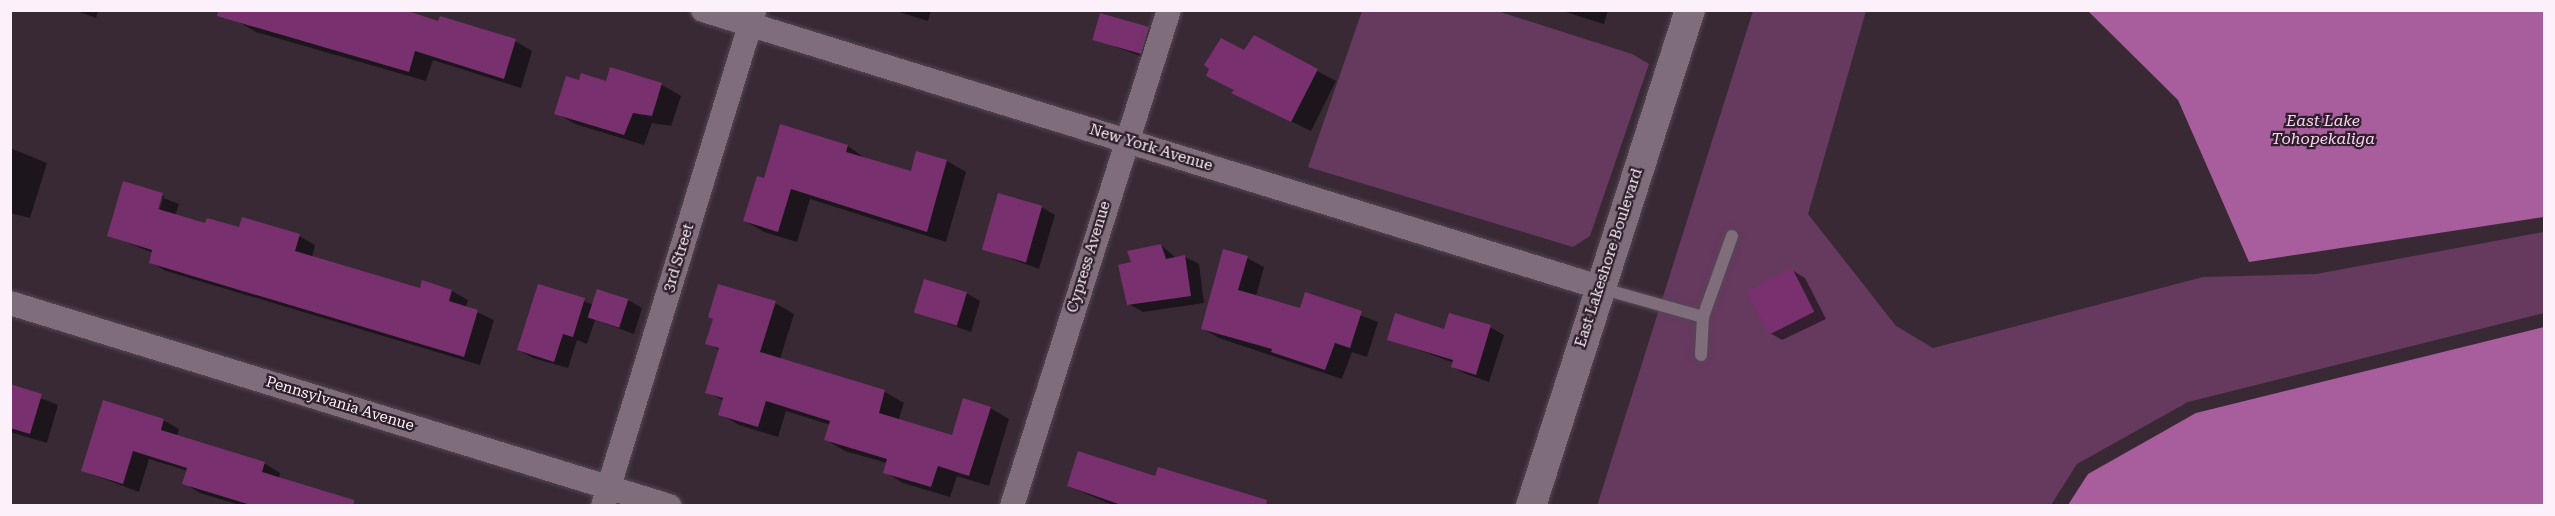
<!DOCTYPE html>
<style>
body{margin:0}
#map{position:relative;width:2555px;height:516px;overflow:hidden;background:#382935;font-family:"Roboto Serif",serif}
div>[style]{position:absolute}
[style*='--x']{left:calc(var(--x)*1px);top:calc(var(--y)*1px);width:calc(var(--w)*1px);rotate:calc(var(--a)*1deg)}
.green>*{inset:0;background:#66395f}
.water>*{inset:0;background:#a85e9d}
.shadow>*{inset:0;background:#0007}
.building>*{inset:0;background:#78316e;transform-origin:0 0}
.roads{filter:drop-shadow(0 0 2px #544752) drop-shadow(0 0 2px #544752)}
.service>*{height:12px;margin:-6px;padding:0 6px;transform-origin:6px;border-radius:6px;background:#806d7c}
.minor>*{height:24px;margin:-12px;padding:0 12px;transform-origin:12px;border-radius:12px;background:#806d7c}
.tertiary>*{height:30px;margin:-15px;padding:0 15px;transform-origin:15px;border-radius:15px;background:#806d7c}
span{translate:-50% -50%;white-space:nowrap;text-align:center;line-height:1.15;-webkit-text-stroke:4.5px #2e1f2b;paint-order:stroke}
.street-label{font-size:15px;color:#fcf1fa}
.water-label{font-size:16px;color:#fcd2f3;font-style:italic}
.frame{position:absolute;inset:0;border:12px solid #fcf1fa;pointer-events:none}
</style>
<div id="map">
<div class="green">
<i style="clip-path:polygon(1362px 11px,1497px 11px,1632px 54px,1649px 64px,1590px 236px,1573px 247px,1308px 167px)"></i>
<i style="clip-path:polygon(1753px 11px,1866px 11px,1808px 214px,1896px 326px,1933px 348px,2203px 277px,2316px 274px,2544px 232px,2544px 313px,2188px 402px,2077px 464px,2051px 505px,1597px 506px)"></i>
</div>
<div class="water">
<i style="clip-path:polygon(2088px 11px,2544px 11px,2544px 217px,2249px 262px,2178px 100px)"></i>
<i style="clip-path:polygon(2544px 327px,2544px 505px,2068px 505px,2088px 474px,2196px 413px)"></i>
</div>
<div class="shadow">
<i style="clip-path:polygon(74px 10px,98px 10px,96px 18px)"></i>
<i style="clip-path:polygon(893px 10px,931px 10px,928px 21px)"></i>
<i style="clip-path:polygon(1559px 10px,1608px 10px,1604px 24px)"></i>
<i style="clip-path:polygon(239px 22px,515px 41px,532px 51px,521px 88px,433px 60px,426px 81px,256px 32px)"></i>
<i style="clip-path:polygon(1148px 29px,1162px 37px,1154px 61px,1094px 39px)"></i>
<i style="clip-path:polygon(1244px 52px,1317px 71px,1336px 81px,1311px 131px,1233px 93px)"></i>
<i style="clip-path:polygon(611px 69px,662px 85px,681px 96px,671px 126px,652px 123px,644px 145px,575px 124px,556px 113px,580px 82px,607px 83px)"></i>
<i style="clip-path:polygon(781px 126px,848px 146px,866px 159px,912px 172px,917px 153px,947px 161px,966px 172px,946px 242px,810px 199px,797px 242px,764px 232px,745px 221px,765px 179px)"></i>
<i style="clip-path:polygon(10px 148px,47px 163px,30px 218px,10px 213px)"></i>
<i style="clip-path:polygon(evenodd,124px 183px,179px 204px,175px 216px,206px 225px,299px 236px,315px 245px,312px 258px,421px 290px,452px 291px,468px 300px,466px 307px,494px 320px,480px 365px,166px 271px,150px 262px,153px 253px,109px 235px,124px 183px,161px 196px,164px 196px,157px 217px,155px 216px,161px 196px)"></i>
<i style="clip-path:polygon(1041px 207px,1055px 215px,1039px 269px,983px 248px)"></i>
<i style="clip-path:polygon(1161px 245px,1176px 258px,1185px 257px,1199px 264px,1204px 303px,1143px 312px,1129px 304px,1132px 263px)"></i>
<i style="clip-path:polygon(1247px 258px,1264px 267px,1256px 296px,1301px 310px,1306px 294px,1378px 322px,1367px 357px,1352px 352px,1342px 379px,1219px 338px,1203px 329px)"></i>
<i style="clip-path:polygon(1792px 270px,1805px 278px,1826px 319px,1782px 340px,1768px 332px)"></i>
<i style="clip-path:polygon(539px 285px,594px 305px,598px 291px,628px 300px,642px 308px,634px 334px,595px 320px,587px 344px,577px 340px,568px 368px,533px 358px,519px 350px)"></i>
<i style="clip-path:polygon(966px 293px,980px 301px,971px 332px,916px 312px)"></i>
<i style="clip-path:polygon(775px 303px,794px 314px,780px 359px,885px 392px,904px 403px,898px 421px,953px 437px,990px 408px,1009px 419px,989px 486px,957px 476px,950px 497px,903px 483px,885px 472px,887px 463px,845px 451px,826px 440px,831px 425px,786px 411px,778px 437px,739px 425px,720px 414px,724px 401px,707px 392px,720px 350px,707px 343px)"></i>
<i style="clip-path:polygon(1490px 327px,1504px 335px,1489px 382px,1466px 374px,1453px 367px,1454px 363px,1389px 339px)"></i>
<i style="clip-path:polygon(10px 386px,58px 405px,47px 443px,10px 432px)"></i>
<i style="clip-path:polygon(163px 420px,179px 429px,177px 437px,264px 463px,280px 473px,279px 478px,349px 506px,243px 506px,200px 493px,184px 483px,188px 471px,149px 459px,139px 492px,83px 471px)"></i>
<i style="clip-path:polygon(1156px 478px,1257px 506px,1115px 506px,1068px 486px)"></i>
</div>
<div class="building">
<i style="clip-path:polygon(218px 10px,405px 10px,438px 21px,440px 16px,516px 39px,504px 79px,415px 51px,409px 72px,217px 16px)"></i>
<i style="left:1100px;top:13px;width:51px;height:28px;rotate:16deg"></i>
<i style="clip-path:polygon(1254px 35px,1318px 69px,1291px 122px,1231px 93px,1234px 90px,1206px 76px,1209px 69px,1204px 65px,1221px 38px,1244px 50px)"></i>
<i style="clip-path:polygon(610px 67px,662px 83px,652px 116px,633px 113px,624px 135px,554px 114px,566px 76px,579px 80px,581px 73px,606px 81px)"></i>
<i style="clip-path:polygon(780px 124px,848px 145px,846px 152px,911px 171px,916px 151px,947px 160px,927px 232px,791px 189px,778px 232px,743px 221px,757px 176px,764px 178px)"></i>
<i style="clip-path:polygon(123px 181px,163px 193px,158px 209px,205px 223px,207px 218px,239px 227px,242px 217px,300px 234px,295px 251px,420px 288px,422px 280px,452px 290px,449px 301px,478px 310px,464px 357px,149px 263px,152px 250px,107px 236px)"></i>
<i style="left:998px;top:193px;width:46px;height:59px;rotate:16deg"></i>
<i style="clip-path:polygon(1161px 244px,1166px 259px,1185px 255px,1191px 296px,1127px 305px,1118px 265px,1131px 262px,1127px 251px)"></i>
<i style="clip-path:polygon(1223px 249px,1248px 256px,1238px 290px,1300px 308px,1305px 292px,1362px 311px,1350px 348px,1335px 343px,1325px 370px,1271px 352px,1272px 349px,1201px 329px)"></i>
<i style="left:1792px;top:268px;width:49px;height:51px;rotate:63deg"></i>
<i style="left:924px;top:279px;width:45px;height:35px;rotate:17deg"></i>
<i style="clip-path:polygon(538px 284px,585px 298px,573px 337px,563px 334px,554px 362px,517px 350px)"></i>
<i style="clip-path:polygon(718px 284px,776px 301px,760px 352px,885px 390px,879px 413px,952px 435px,963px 398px,991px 407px,969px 476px,938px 466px,931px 487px,883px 473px,887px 459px,824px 440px,830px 421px,766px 401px,758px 427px,718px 415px,723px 398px,705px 393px,719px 348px,705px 344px,713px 319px,708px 317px)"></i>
<i style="left:597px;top:289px;width:33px;height:30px;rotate:18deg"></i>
<i style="clip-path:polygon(1395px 313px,1444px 329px,1449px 313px,1491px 325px,1476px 375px,1451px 367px,1453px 360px,1387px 340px)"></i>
<i style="clip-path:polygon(10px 384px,42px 394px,30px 434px,10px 428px)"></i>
<i style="clip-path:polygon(103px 400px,164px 419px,161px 430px,265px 462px,262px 472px,354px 500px,354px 506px,254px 506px,182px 484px,187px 468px,133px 451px,123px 484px,81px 471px)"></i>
<i style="clip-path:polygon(1078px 451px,1155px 476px,1158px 467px,1267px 500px,1266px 506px,1124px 506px,1067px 486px)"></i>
</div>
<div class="roads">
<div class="service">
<i style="--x:1600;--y:288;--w:107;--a:15.7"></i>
<i style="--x:1703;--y:317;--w:86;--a:-70.3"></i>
<i style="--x:1701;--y:355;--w:38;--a:-87"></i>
</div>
<div class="minor">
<i style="--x:703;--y:10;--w:938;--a:17.18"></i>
<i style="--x:10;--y:303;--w:690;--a:17.12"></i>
<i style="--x:603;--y:506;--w:517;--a:-73"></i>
<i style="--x:1012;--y:506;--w:520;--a:-72.44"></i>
</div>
<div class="tertiary">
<i style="--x:1531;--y:506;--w:521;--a:-72.23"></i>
</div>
</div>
<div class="street-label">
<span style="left:1151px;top:148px;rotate:17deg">New York Avenue</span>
<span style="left:1089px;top:257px;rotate:-73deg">Cypress Avenue</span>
<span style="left:679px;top:258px;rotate:-73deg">3rd Street</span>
<span style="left:1609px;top:258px;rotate:-72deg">East Lakeshore Boulevard</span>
<span style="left:340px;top:404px;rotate:17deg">Pennsylvania Avenue</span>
</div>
<div class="water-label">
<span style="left:2323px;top:130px">East Lake<br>Tohopekaliga</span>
</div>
<div class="frame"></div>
</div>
